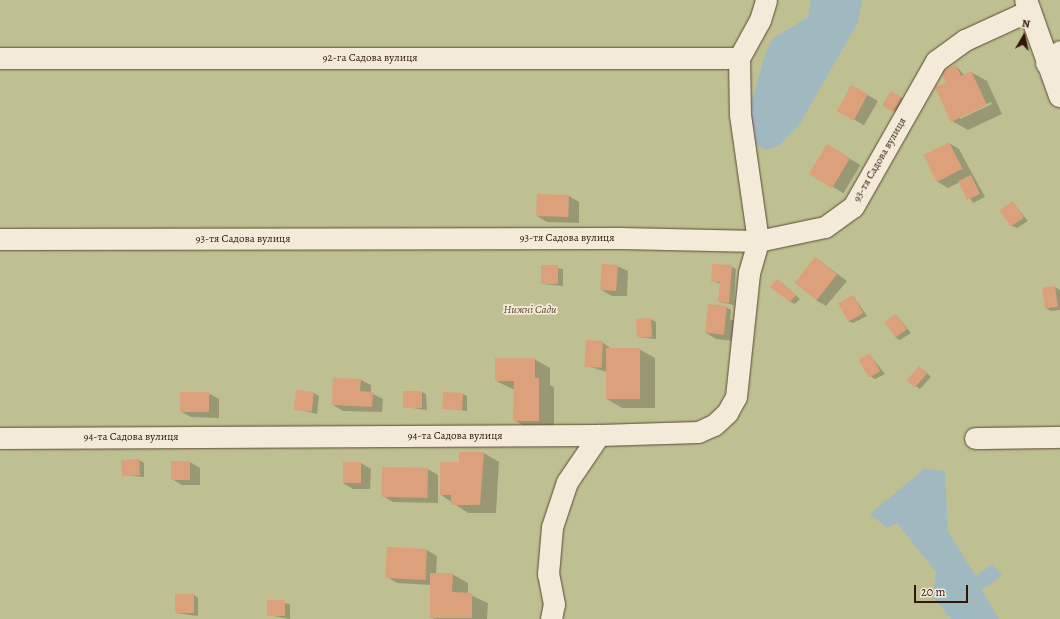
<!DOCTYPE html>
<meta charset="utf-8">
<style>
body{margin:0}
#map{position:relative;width:1060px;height:619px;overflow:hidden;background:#eedec4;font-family:Alegreya,serif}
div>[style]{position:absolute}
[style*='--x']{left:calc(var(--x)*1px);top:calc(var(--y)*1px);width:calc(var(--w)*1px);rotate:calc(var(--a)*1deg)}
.green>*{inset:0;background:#bec091;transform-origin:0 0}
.water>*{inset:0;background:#a0b9c0}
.shadow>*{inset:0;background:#0003;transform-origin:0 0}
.building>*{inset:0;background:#dca07a;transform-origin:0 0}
.roads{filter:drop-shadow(0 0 1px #5f4836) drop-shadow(0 0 1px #5f4836)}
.street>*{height:21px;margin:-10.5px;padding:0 10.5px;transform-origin:10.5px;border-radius:10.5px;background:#f4ead9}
.secondary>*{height:22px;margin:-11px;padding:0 11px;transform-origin:11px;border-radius:11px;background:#f4ead9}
span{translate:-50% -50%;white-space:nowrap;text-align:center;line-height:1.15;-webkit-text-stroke:3.5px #f4ead9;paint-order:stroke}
.street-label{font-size:11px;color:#2f1607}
.park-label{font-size:11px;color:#5a4930;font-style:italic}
.north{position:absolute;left:1004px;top:16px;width:40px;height:40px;-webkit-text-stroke:3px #f4ead9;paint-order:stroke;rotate:9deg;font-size:11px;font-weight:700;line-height:16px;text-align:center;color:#2f1607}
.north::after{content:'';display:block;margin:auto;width:14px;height:18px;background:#2f1607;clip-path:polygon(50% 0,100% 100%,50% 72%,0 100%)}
.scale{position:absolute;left:914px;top:585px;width:54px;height:18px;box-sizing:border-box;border:2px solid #2f1607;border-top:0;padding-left:5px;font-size:12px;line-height:14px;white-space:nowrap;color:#2f1607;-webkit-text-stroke:3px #f4ead9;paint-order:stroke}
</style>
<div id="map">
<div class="green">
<i style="left:0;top:0;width:1060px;height:619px"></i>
</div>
<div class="water">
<i style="clip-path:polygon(811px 0,862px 0,858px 22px,801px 122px,779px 146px,766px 150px,753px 143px,751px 104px,765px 55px,772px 39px,808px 17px)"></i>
<i style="clip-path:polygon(924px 469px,945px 471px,948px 532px,976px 576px,992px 564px,1002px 575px,982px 590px,999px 619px,951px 619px,933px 597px,936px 572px,897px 523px,887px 528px,870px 514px)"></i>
</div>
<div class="shadow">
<i style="clip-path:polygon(evenodd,956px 66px,964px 75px,971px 72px,987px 81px,1002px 114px,968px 130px,952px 121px,956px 66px,991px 102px,992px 104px,960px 119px,960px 116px,991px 102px)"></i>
<i style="left:852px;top:86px;width:30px;height:28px;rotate:30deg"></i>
<i style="left:891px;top:92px;width:16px;height:15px;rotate:30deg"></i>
<i style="clip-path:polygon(949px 143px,959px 149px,985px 197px,973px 203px,960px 182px,948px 188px,938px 182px,924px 155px)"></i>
<i style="left:827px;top:145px;width:39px;height:33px;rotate:31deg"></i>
<i style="clip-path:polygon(538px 195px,569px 196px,579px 202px,579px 223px,547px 222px,537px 216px)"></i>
<i style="clip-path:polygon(1013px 203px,1028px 221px,1017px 228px,1012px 226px)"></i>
<i style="clip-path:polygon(816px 258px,847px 281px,826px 306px,816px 300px)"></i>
<i style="clip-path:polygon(542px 266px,563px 269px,563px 286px,542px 284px)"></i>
<i style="clip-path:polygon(617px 266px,628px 271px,627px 296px,612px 296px,601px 290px)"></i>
<i style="clip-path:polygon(731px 266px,736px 269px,734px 305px,719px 302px,721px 284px,712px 281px)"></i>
<i style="clip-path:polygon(782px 283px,800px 299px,795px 304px,790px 302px)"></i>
<i style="clip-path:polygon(1055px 287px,1060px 290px,1060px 310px,1051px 311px,1046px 308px,1043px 289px)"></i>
<i style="clip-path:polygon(853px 296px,867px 316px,853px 323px,848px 321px)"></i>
<i style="clip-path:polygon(726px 307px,731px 310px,730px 319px,736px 322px,734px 341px,716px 339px,706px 333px)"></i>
<i style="clip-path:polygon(896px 315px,911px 333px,900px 340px,895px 337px)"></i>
<i style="clip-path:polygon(651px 319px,656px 322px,656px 339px,637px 337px,637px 320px)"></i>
<i style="clip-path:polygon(602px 342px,613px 350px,639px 349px,655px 358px,655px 408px,622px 408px,607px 399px,607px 372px,587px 366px)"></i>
<i style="clip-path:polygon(870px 355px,885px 374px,875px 379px,870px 376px)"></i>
<i style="clip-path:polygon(534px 359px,550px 368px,550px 385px,554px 387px,554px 429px,530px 429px,514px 420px,515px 390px,496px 381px)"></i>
<i style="clip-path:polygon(924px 370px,931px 377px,920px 389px,907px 380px)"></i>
<i style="clip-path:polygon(361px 380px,371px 385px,371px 393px,383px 399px,382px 412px,343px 411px,333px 405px)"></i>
<i style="clip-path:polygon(422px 392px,426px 394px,427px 410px,405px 407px)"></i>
<i style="clip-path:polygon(208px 393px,219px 399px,219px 418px,191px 417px,180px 411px)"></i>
<i style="clip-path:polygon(314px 393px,319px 396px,317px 414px,295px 409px)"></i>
<i style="clip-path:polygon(463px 394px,467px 396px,467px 411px,444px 408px)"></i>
<i style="clip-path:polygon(484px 453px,499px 462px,496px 513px,468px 513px,441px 495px,460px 463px)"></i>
<i style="clip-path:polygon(139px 460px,144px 463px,144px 477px,123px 475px,122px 461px)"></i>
<i style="clip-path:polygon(190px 462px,200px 468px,200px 485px,182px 485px,172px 479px)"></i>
<i style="clip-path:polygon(344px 463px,361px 463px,371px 469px,370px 489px,353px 489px,343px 483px)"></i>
<i style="clip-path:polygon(428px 469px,438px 475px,438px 503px,393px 502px,383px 496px)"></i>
<i style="clip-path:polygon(427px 550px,437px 556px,436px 574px,452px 574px,468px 583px,468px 594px,488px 603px,487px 619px,434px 619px,431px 617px,431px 585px,397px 583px,387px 577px)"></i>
<i style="clip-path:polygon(194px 595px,198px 598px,198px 616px,176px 613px)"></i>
<i style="clip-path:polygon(268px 601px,290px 604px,290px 619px,268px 615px)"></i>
</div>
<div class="building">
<i style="clip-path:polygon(956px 65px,961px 76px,971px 71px,987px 105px,951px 122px,935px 87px,946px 83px,941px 72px)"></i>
<i style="left:851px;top:85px;width:19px;height:30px;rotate:28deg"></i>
<i style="left:891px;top:91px;width:12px;height:17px;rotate:31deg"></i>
<i style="left:949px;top:142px;width:30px;height:29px;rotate:63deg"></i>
<i style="left:827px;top:144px;width:27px;height:35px;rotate:31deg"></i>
<i style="left:971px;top:175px;width:21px;height:14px;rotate:65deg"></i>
<i style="left:537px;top:194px;width:32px;height:22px;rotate:2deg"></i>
<i style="left:1013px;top:201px;width:20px;height:16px;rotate:57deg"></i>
<i style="left:815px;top:257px;width:28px;height:33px;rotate:38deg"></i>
<i style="left:602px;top:264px;width:16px;height:26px;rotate:4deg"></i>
<i style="clip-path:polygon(712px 264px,732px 265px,729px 303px,718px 302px,720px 282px,711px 282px)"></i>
<i style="left:541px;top:265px;width:17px;height:19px"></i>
<i style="clip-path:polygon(777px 279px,796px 295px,790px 302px,770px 287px)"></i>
<i style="left:1055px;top:286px;width:21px;height:13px;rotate:82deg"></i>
<i style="left:853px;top:295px;width:21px;height:17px;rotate:61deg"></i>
<i style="left:708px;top:304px;width:19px;height:29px;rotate:6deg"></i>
<i style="left:896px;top:314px;width:19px;height:14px;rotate:55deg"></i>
<i style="left:651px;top:318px;width:19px;height:15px;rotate:87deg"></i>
<i style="left:586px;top:340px;width:17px;height:27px;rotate:3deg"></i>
<i style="left:640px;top:348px;width:51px;height:34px;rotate:90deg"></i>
<i style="left:870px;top:353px;width:21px;height:13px;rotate:61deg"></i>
<i style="clip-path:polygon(495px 358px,535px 358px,535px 378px,539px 378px,539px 421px,513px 421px,514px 381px,495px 381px)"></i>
<i style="left:919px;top:366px;width:11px;height:19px;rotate:41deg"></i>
<i style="clip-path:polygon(333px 378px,361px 379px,360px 391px,373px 392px,372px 407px,332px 405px)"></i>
<i style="left:296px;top:390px;width:18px;height:20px;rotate:6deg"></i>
<i style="left:403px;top:391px;width:19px;height:17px"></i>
<i style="left:180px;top:392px;width:29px;height:20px"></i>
<i style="left:443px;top:392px;width:20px;height:17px;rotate:3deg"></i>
<i style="clip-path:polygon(459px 452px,484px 452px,480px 505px,451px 505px,451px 495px,440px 495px,440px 462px,459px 462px)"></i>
<i style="left:139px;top:459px;width:16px;height:18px;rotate:86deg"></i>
<i style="left:171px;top:461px;width:19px;height:19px"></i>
<i style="left:343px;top:462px;width:18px;height:21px"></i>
<i style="left:382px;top:467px;width:46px;height:30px;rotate:1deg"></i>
<i style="left:387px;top:547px;width:40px;height:31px;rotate:3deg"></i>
<i style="clip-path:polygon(430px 573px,453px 573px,452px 592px,472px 593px,472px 618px,430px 618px)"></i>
<i style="left:175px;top:594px;width:19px;height:19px"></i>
<i style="left:267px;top:600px;width:18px;height:16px"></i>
</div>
<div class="roads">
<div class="street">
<i style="--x:0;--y:58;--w:739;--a:0"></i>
<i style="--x:1046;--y:63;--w:18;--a:-41"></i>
<i style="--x:0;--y:239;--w:620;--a:-0.09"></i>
<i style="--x:620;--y:238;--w:138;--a:1.2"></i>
<i style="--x:758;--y:241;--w:68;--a:-11.8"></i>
<i style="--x:825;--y:227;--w:34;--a:-36"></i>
<i style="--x:853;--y:207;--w:168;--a:-60.4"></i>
<i style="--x:936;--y:61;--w:36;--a:-36"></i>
<i style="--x:965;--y:40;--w:69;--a:-24.7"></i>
<i style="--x:0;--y:438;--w:599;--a:-0.29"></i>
<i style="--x:599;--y:435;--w:99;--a:-1.7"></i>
<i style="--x:698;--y:432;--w:17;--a:-24"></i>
<i style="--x:714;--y:425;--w:18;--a:-43"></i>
<i style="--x:727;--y:413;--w:18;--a:-61"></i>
<i style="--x:736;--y:397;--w:125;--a:-84"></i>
<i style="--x:749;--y:273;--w:33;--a:-74"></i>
<i style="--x:758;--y:241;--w:128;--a:-98.1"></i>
<i style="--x:740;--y:114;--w:56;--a:-91"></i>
<i style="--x:739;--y:58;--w:43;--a:-61.1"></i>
<i style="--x:760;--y:20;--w:21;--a:-73"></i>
<i style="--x:975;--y:438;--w:85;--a:-0.7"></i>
<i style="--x:551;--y:619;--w:15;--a:-79"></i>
<i style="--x:554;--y:604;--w:31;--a:-101"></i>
<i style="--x:548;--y:574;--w:47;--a:-85.1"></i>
<i style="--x:552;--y:527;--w:47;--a:-71.6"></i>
<i style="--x:567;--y:482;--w:57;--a:-55.8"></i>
</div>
<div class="secondary">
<i style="--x:1026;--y:0;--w:102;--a:70.5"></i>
</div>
</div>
<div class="street-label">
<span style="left:370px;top:58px">92-га Садова вулиця</span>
<span style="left:880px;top:160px;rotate:-60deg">93-тя Садова вулиця</span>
<span style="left:567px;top:238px">93-тя Садова вулиця</span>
<span style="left:243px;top:239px">93-тя Садова вулиця</span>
<span style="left:455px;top:436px">94-та Садова вулиця</span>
<span style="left:131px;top:437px">94-та Садова вулиця</span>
</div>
<div class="park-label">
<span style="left:530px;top:310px">Нижні Сади</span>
</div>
<div class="north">N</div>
<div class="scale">20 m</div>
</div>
